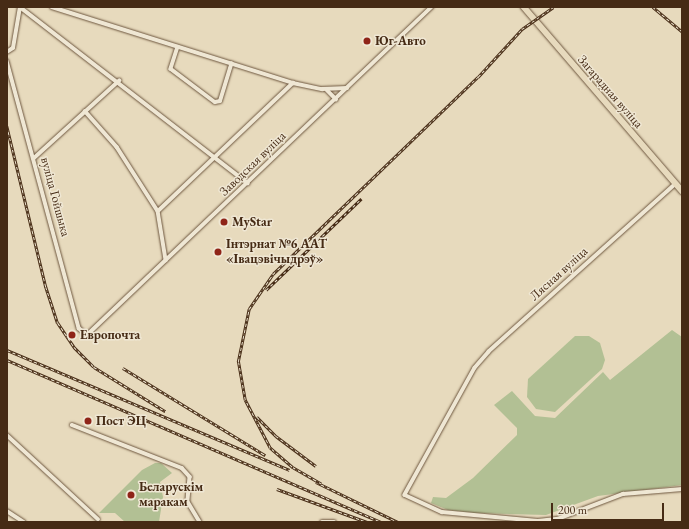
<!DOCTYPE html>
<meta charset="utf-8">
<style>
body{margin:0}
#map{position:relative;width:689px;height:529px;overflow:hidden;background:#e7dabd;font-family:"EB Garamond",serif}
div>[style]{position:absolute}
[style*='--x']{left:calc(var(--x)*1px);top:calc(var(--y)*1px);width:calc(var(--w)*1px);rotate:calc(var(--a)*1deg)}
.green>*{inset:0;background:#b2c094}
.roads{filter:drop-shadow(0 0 1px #6e573f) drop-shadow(0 0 1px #6e573f)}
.minor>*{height:3.5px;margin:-1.75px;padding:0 1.75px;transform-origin:1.75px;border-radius:1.75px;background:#efe7d4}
.primary>*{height:5.5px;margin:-2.75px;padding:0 2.75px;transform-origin:2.75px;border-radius:2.75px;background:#e7dabd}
.rail>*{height:2.5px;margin-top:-1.25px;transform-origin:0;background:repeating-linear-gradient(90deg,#efe7d4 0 3px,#462b15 0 6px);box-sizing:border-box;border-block:1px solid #462b15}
.dots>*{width:11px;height:11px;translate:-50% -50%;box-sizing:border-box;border:2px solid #efe7d4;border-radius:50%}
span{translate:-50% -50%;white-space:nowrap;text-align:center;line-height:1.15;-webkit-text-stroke:3px #efe7d4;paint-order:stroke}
.poi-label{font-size:13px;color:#462b15;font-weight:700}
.left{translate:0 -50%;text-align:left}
.street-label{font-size:13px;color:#462b15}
.frame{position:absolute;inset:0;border:8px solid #462b15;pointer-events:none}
.scale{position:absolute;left:551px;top:503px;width:113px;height:18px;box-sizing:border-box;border:2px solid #462b15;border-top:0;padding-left:5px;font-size:12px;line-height:14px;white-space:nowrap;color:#462b15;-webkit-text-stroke:3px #efe7d4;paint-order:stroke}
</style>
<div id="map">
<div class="green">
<i style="clip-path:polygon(672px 330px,682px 337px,682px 485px,598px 496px,546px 515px,474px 513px,448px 510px,431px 503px,433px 497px,446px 498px,473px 478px,517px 435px,517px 428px,494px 405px,512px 391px,535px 416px,555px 418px,603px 372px,610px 380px)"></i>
<i style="clip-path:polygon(575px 336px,589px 336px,600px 343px,605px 360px,602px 369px,555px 412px,536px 409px,527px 397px,528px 379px)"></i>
<i style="clip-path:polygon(155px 463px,161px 463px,172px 473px,160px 482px,163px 497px,159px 522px,125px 522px,115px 513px,99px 513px,142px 470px)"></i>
</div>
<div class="roads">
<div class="minor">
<i style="--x:20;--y:7;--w:288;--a:37.7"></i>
<i style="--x:52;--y:7;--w:253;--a:17.5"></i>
<i style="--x:293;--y:83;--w:30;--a:12"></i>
<i style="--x:322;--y:89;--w:25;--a:-2"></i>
<i style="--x:178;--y:47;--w:23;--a:108"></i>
<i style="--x:171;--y:69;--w:55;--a:36.9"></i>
<i style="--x:215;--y:102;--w:5;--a:-11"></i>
<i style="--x:220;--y:101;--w:39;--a:-73"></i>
<i style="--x:7;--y:52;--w:7;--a:-34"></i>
<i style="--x:13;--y:48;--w:42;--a:-80.3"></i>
<i style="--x:7;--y:61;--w:277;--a:74.9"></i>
<i style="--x:79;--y:328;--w:11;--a:41"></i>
<i style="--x:87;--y:335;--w:476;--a:-43.6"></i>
<i style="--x:327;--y:90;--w:13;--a:45"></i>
<i style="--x:85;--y:111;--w:48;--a:48.4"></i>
<i style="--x:117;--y:147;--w:76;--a:57.4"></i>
<i style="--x:158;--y:211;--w:50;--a:80.7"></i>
<i style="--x:34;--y:158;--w:115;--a:-42.2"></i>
<i style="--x:676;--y:184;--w:251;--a:138.1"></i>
<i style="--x:489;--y:352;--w:21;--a:131"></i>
<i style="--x:475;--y:368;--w:145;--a:118.9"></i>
<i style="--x:405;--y:495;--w:41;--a:24.7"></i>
<i style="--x:442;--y:512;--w:96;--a:5.4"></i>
<i style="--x:538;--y:521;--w:20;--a:-6"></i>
<i style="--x:558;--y:519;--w:70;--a:-21"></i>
<i style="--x:623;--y:494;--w:59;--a:-4.8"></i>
<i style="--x:158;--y:211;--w:186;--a:-43.5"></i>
<i style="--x:72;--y:425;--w:118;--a:21.4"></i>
<i style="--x:182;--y:468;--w:12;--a:48"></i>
<i style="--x:190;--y:477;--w:25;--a:95"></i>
<i style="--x:188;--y:502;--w:23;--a:59"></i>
<i style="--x:7;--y:435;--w:124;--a:42.7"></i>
<i style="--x:7;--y:511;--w:20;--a:33"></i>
<i style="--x:322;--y:522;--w:12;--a:0"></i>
</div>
<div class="primary">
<i style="--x:524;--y:7;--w:243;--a:49.3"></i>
</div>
</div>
<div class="rail">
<i style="--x:653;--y:7;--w:38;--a:40"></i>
<i style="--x:7;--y:126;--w:166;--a:76.4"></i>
<i style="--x:46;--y:287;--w:38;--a:72"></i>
<i style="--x:58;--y:323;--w:29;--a:56"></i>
<i style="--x:74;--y:347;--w:28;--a:45"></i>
<i style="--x:94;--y:367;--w:84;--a:31.8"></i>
<i style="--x:266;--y:290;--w:132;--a:-43.8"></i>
<i style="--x:7;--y:350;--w:307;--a:23"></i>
<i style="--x:7;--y:360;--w:408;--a:23.4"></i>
<i style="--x:123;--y:368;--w:167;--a:31.5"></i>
<i style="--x:257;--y:417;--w:27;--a:45"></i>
<i style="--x:276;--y:436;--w:50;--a:36.9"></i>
<i style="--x:316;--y:482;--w:91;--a:26"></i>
<i style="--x:321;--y:484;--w:34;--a:-150"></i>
<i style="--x:292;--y:467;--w:29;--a:-139"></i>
<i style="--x:270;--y:448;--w:54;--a:-117.5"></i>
<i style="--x:245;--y:400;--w:39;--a:-100"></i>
<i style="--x:238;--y:362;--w:54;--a:-78.3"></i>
<i style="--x:249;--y:309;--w:42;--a:-55.6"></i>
<i style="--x:273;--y:274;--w:284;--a:-43.9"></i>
<i style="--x:478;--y:77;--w:65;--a:-47.5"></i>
<i style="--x:522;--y:29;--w:38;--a:-35"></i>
<i style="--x:277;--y:489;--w:96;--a:20.1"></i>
</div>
<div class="dots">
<i style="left:367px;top:41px;background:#8f2418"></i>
<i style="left:224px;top:222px;background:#8f2418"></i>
<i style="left:218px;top:252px;background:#8f2418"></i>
<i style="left:72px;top:335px;background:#8f2418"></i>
<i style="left:88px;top:421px;background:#8f2418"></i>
<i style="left:131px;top:495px;background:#8f2418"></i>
</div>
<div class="poi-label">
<span class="left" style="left:375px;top:41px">Юг-Авто</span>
<span class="left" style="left:232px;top:222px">MyStar</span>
<span class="left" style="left:226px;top:252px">Інтэрнат №6 ААТ<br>«Івацэвічыдрэў»</span>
<span class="left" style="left:80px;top:335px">Европочта</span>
<span class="left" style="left:96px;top:421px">Пост ЭЦ</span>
<span class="left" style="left:139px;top:495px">Беларускім<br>маракам</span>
</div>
<div class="street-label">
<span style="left:610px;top:92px;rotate:49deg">Загарадная вуліца</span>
<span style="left:253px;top:164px;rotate:-44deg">Заводская вуліца</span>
<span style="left:55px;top:197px;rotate:75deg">вуліца Гойшыка</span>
<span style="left:559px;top:274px;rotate:-42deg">Лясная вуліца</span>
</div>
<div class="frame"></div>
<div class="scale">200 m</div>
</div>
